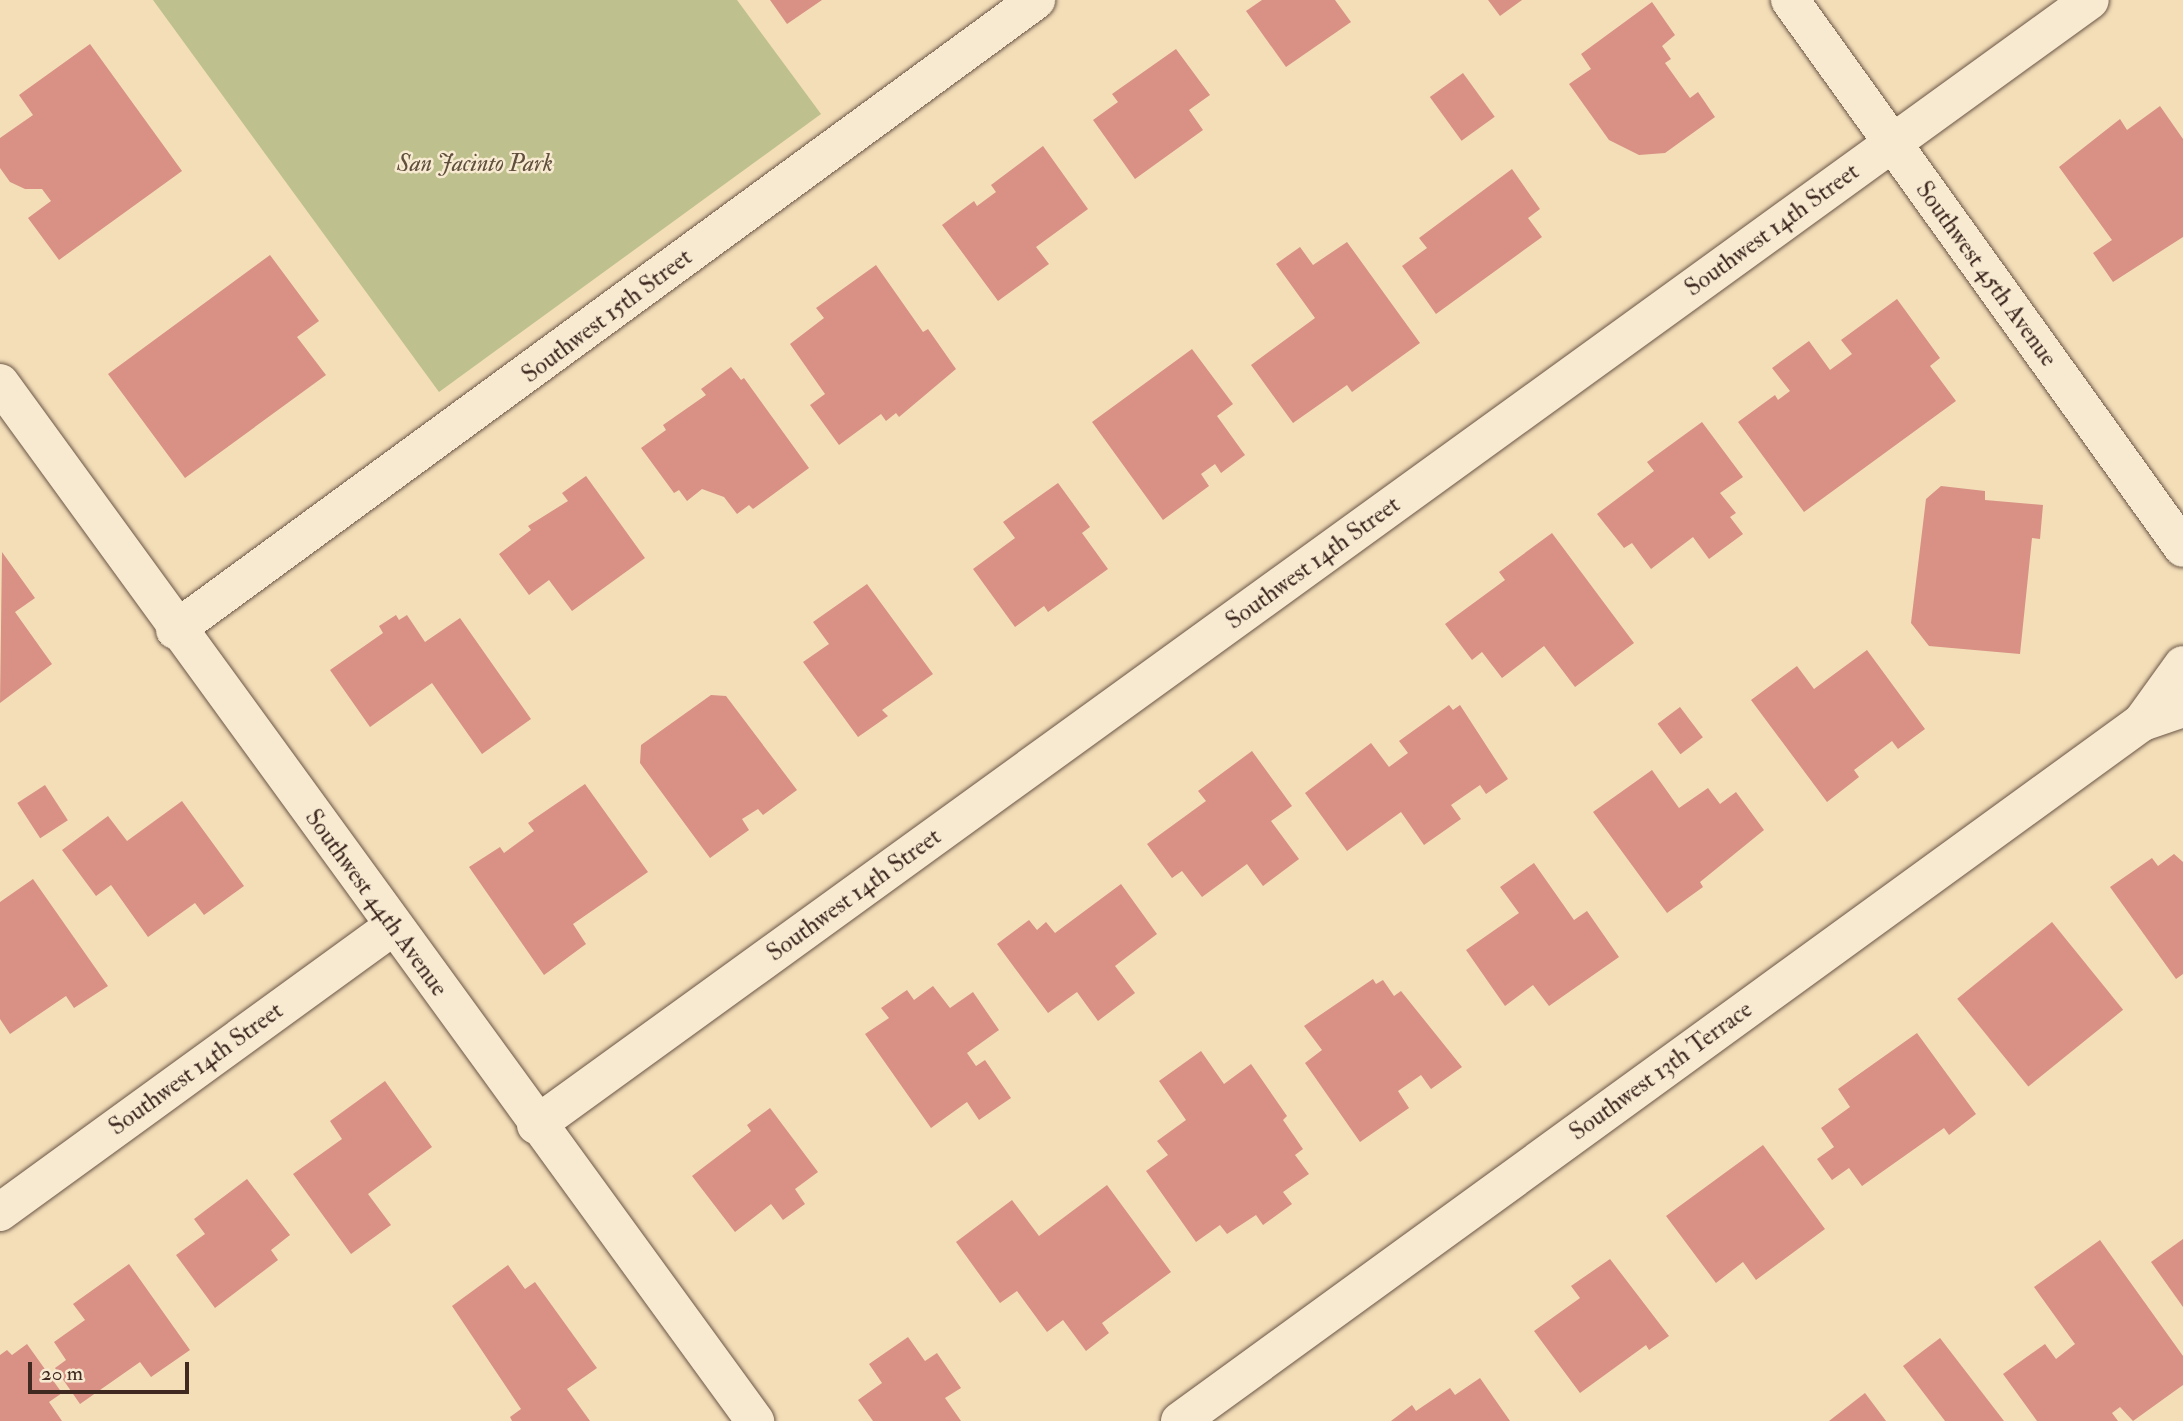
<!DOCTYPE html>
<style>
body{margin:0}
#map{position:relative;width:2183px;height:1421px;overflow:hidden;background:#f3deb8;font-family:"IM FELL Double Pica",serif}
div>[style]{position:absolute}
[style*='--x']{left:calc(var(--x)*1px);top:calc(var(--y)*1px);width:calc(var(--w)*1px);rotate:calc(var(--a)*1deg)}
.green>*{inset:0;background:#bec08d}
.building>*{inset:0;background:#d89184;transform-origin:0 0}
.roads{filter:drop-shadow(0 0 2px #6c5647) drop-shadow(0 0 2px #6c5647)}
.street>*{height:38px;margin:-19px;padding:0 19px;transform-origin:19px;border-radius:19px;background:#f7ead1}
span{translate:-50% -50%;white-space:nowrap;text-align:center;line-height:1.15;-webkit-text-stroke:5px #f7ead1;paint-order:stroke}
.park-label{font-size:24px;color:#5f4f3c;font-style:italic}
.street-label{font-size:24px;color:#3f2921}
.scale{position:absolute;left:28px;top:1362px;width:161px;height:32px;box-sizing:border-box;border:4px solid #3f2921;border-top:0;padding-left:9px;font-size:21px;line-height:24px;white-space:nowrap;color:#3f2921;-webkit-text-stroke:5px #f7ead1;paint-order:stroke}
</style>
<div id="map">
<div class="green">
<i style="clip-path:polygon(153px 0,737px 0,821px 114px,439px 392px)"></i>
</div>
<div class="building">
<i style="clip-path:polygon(770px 0,822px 0,787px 24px)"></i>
<i style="clip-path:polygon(1262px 0,1335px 0,1351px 22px,1286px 67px,1246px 11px)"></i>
<i style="clip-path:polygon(1488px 0,1522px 0,1500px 16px)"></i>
<i style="clip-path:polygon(1652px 2px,1675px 35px,1662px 46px,1671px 59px,1665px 63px,1690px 98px,1698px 92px,1715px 117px,1665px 153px,1639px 155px,1609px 140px,1569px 84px,1591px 69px,1581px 54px)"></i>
<i style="clip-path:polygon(90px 44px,182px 171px,59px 260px,28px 218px,51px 201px,42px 189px,25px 189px,10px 182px,0 168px,0 138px,33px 115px,19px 95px)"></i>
<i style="clip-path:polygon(1176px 49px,1210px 95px,1189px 110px,1203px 130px,1135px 179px,1093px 120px,1118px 102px,1112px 94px)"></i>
<i style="left:1463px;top:73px;width:54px;height:41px;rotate:54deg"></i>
<i style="clip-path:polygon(2160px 106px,2183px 139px,2183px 237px,2113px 282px,2093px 253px,2112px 240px,2059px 167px,2120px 119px,2127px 130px)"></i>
<i style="clip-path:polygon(1043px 146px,1088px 209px,1036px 247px,1049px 264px,998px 301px,942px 225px,974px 201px,977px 206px,996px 192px,991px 185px)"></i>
<i style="clip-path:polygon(1512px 169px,1540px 209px,1528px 218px,1542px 237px,1436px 314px,1402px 266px,1427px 248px,1419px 238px)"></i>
<i style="clip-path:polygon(1347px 242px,1420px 343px,1352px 392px,1347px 385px,1293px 423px,1251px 365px,1315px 318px,1276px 264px,1300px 247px,1313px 265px)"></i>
<i style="clip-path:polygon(270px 255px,319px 321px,297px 337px,326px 375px,185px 478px,108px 374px)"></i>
<i style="clip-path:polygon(876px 265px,923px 332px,928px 329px,956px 369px,899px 417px,896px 413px,886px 421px,881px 414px,839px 445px,810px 405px,825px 394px,790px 344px,824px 318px,816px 308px)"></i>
<i style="clip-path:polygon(1897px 299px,1940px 358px,1930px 366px,1956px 401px,1804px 512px,1738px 422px,1775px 395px,1778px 400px,1790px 391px,1772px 368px,1809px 341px,1830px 370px,1852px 354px,1841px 340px)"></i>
<i style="clip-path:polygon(1192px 349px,1233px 404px,1217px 416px,1245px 455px,1221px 473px,1215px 464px,1201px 474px,1209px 486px,1163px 520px,1092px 422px)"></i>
<i style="clip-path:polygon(731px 367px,741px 380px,744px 378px,809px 468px,753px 509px,749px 505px,737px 514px,724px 497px,702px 489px,687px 501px,679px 490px,674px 493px,641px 448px,666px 430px,663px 425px,706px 395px,701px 389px)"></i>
<i style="clip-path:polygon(1702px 422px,1743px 477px,1720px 493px,1736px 513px,1730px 517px,1743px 534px,1709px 559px,1693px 537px,1651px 569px,1632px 543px,1624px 548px,1597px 514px,1654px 471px,1647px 462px)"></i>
<i style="clip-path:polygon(586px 476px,645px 558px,572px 611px,549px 580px,529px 595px,499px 554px,531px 530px,528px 526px,568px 501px,562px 493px)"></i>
<i style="clip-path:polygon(1058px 483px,1090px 527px,1082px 533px,1108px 569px,1048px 612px,1044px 606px,1015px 627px,973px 569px,1015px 538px,1003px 522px)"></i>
<i style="clip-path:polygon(1941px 486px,1985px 491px,1985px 500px,2043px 505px,2040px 539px,2032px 538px,2020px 654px,1929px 646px,1911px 623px,1926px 499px)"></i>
<i style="clip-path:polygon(1552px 533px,1634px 643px,1575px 687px,1544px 646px,1502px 678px,1482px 652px,1472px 660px,1445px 624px,1505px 580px,1499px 572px)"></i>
<i style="clip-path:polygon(2px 552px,35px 598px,15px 612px,52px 664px,0 703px)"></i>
<i style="clip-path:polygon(867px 584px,933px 674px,882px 710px,888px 716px,858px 737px,803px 662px,829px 644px,813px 622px)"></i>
<i style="clip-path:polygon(396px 615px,399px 620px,407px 615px,425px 642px,460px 618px,531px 719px,482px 754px,432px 683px,370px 727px,330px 670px,383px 633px,379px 626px)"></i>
<i style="clip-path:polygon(1867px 650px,1925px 729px,1898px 749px,1892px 741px,1854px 770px,1859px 777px,1827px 802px,1751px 700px,1797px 666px,1814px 689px)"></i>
<i style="clip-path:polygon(711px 695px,726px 696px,797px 790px,763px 815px,758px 809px,742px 819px,749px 830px,710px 858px,640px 763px,641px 745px)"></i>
<i style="clip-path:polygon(1449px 705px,1453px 710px,1460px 705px,1508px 779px,1486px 794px,1480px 785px,1451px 805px,1461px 819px,1424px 845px,1401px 812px,1347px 851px,1305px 793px,1371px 743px,1389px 767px,1408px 753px,1399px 741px)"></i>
<i style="left:1680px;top:707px;width:38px;height:28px;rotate:53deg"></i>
<i style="clip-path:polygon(1252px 751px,1292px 806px,1271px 821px,1299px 859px,1263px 886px,1247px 864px,1202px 897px,1182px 871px,1172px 878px,1147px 844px,1206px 801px,1198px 791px)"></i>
<i style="clip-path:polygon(1652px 770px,1679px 808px,1708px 788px,1720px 804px,1736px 792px,1764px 830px,1700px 882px,1703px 887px,1667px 913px,1593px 812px)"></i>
<i style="clip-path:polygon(585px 784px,648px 872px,573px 924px,586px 944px,544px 975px,469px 867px,500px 847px,504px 853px,534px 831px,528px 823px)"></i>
<i style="left:45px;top:785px;width:42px;height:33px;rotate:57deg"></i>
<i style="clip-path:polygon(182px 801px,244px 886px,204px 915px,195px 903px,148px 937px,111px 885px,96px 896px,62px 850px,108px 816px,127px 841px)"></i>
<i style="clip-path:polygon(2174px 854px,2183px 862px,2183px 974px,2176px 979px,2110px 887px,2152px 858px,2158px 866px)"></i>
<i style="clip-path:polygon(1534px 863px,1574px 920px,1587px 911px,1619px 957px,1549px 1006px,1533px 985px,1505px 1006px,1466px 950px,1519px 913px,1500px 887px)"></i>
<i style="clip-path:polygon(33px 879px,108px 986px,74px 1008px,66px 996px,10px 1034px,0 1019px,0 902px)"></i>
<i style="clip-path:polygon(1121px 884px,1157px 934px,1115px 966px,1135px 993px,1098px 1021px,1077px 992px,1048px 1013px,997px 944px,1029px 920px,1037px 930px,1046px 922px,1055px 933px)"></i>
<i style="left:2052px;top:922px;width:113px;height:122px;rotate:51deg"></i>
<i style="clip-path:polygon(1373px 979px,1376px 984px,1383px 980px,1394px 996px,1401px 991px,1462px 1067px,1431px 1089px,1421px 1075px,1398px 1091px,1409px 1108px,1360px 1142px,1305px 1063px,1322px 1050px,1304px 1026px)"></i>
<i style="clip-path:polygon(933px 986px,950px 1008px,973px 992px,999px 1030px,967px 1053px,976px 1066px,985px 1060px,1011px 1098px,979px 1120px,967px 1102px,931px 1128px,865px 1034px,889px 1018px,881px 1008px,907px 990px,914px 1000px)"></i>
<i style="clip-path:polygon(1917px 1033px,1976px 1114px,1949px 1135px,1944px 1128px,1862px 1186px,1849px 1168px,1832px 1180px,1817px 1159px,1834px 1147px,1821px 1128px,1850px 1107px,1838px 1089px)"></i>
<i style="clip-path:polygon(1201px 1051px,1224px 1084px,1251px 1064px,1287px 1116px,1283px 1120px,1303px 1149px,1295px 1155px,1309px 1174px,1283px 1192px,1292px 1204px,1263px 1225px,1256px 1215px,1227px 1234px,1220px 1225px,1196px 1242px,1146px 1171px,1168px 1155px,1157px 1141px,1186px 1120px,1159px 1081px)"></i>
<i style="clip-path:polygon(385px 1081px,432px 1147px,368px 1194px,391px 1225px,351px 1254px,293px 1174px,342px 1139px,330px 1121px)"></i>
<i style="clip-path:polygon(770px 1108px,818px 1172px,795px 1189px,805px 1204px,783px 1220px,771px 1204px,735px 1232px,692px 1176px,751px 1131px,747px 1125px)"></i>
<i style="clip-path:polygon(1763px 1145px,1825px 1229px,1756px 1280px,1743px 1262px,1716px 1283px,1666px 1216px)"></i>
<i style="clip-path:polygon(247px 1179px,290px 1235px,271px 1250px,278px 1260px,215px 1308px,176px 1255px,205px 1234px,194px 1219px)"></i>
<i style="clip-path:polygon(1107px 1185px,1171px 1272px,1102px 1323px,1109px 1333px,1086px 1351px,1063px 1320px,1047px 1332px,1017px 1291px,1000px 1303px,956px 1242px,1012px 1200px,1039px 1236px)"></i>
<i style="clip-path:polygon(2183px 1239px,2183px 1307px,2151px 1262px)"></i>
<i style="clip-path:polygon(2100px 1240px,2183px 1356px,2183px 1385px,2133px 1421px,2120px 1407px,2112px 1413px,2118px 1421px,2037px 1421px,2003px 1374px,2045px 1344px,2056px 1359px,2075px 1344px,2034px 1287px)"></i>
<i style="clip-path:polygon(1610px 1259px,1669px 1336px,1649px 1350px,1646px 1345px,1580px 1393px,1534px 1331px,1580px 1298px,1571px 1286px)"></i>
<i style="clip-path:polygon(129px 1264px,190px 1350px,151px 1377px,140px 1362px,80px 1404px,55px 1368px,66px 1360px,54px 1342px,85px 1320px,73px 1304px)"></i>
<i style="clip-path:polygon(508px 1265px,525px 1289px,535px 1282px,597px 1368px,567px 1389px,590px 1421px,512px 1421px,510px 1417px,521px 1409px,452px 1306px)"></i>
<i style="clip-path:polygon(908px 1337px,925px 1361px,937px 1353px,961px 1388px,945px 1398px,961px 1421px,873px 1421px,858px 1400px,882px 1383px,869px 1364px)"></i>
<i style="clip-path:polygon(1940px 1338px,2004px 1421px,1945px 1421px,1903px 1366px)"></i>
<i style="clip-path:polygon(27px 1344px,62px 1393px,49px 1402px,62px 1421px,0 1421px,0 1355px,7px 1350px,12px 1355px)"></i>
<i style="clip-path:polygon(1480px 1378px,1510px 1421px,1391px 1421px,1412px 1405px,1416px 1411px,1450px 1388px,1455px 1395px)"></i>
<i style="clip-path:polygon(1865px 1393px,1886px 1421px,1829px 1421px)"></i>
</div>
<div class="roads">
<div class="street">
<i style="--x:1790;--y:0;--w:674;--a:54.35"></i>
<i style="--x:0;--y:383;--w:1284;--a:53.97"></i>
<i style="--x:175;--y:630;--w:1067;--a:-36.19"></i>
<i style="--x:2142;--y:722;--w:70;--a:-54.3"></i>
<i style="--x:536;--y:1125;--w:1918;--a:-35.9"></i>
<i style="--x:0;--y:1212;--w:486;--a:-36"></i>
<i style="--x:1180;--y:1421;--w:1189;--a:-36"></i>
<i style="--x:2142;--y:722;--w:43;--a:-18.9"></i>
</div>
</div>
<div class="park-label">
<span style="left:475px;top:164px">San Jacinto Park</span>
</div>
<div class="street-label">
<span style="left:1772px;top:230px;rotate:-36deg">Southwest 14th Street</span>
<span style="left:1986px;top:274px;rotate:54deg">Southwest 45th Avenue</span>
<span style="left:607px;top:316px;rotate:-37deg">Southwest 15th Street</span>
<span style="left:1313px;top:563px;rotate:-36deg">Southwest 14th Street</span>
<span style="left:854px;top:895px;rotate:-36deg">Southwest 14th Street</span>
<span style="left:376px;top:903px;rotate:54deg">Southwest 44th Avenue</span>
<span style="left:196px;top:1069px;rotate:-36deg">Southwest 14th Street</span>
<span style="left:1661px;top:1071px;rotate:-36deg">Southwest 13th Terrace</span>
</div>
<div class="scale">20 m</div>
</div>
